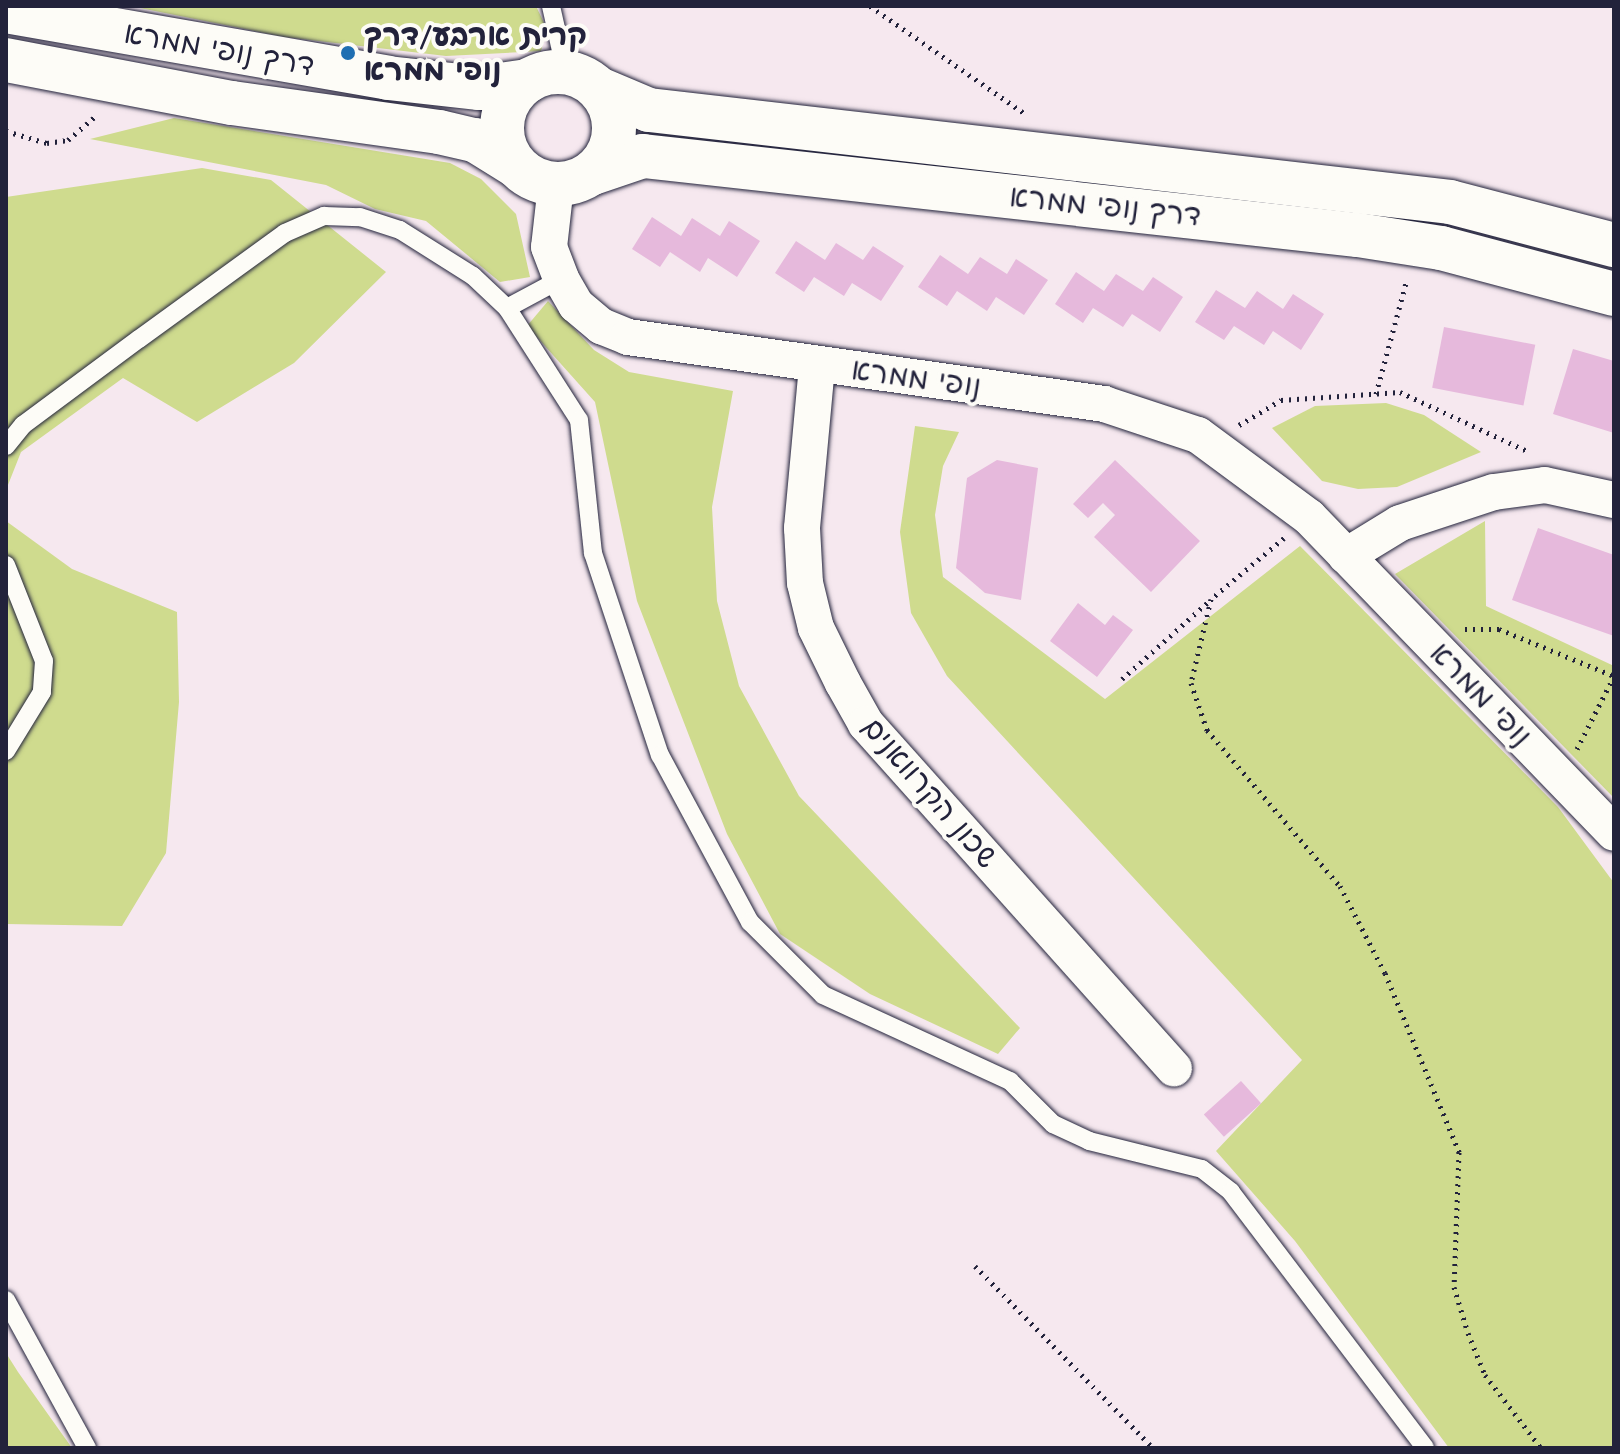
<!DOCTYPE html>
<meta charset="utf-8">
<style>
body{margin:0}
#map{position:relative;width:1620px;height:1454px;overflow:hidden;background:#f6e8ef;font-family:"Comic Neue","Playpen Sans Hebrew",sans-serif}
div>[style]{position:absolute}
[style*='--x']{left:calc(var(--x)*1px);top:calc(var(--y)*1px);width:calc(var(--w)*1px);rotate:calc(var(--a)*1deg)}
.green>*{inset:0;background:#cfdb8e}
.building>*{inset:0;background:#e6b9dc;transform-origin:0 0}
.path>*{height:5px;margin-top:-2.5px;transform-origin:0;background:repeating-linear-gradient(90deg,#22223b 0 2px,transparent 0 8px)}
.roads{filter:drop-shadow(0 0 2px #22223b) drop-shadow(0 0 2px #22223b)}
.lane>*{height:18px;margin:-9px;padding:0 9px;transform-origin:9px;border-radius:9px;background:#fdfcf7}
.street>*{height:36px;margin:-18px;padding:0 18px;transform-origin:18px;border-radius:18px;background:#fdfcf7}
.secondary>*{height:44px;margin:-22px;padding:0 22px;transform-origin:22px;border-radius:22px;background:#fdfcf7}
.secondary>.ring{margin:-22px;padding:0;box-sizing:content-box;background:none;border:44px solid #fdfcf7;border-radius:50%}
.dots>*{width:22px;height:22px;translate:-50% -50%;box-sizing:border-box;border:4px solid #fdfcf7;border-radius:50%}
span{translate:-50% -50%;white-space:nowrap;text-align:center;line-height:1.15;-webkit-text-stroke:8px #fdfcf7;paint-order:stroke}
.poi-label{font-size:30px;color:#22223b;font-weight:700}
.left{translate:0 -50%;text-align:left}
.street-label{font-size:30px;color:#22223b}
.frame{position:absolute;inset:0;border:8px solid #22223b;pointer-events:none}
</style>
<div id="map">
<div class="green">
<i style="clip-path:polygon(130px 6px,536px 6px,547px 29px,541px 51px,446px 56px,284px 37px)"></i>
<i style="clip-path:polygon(174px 118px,450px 163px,481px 179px,516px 214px,530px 277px,500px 282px,426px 221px,375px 209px,326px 185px,90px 139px)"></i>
<i style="clip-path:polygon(202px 168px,271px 180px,386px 272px,294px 363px,197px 422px,123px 378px,21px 452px,6px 490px,6px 197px)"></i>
<i style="clip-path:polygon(548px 301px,594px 350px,629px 372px,733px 391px,712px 507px,717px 601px,739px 686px,799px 796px,1020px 1028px,998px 1054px,870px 994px,780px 934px,727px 834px,637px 601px,595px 402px,527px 326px)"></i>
<i style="clip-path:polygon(1386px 403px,1424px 415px,1481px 452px,1397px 487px,1358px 489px,1322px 481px,1272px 428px,1315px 406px)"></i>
<i style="clip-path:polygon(915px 426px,959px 432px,943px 466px,935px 515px,943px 577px,1105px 699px,1300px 546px,1558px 807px,1614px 883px,1614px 1448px,1449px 1448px,1295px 1241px,1216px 1151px,1302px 1060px,947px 676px,911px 613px,900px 532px)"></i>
<i style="clip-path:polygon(6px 521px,72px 569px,177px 612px,179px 702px,166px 853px,122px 926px,6px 924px)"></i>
<i style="clip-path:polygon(1485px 521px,1486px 606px,1614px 666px,1614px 798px,1395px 574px)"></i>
<i style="clip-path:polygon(6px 1353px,18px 1372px,72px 1448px,6px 1448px)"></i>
</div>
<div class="building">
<i style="clip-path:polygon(652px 217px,681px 236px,692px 218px,720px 236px,729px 221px,760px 241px,737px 277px,708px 258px,700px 272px,670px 252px,660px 267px,632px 249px)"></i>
<i style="clip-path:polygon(796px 241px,825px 260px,836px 243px,863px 260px,873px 246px,904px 266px,881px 301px,852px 283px,844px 296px,814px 277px,804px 292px,775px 273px)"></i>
<i style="clip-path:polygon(940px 255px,968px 274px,980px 257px,1007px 274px,1016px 259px,1048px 280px,1024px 315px,996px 297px,987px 311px,957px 291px,947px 306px,918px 287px)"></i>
<i style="clip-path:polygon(1076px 272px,1104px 291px,1116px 274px,1143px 291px,1153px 277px,1183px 297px,1160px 332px,1132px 314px,1123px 327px,1093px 308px,1083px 323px,1055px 304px)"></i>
<i style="clip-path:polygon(1216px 290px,1245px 308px,1257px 291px,1283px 309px,1293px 294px,1324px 314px,1301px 350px,1273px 331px,1264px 345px,1234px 326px,1224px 340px,1195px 322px)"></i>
<i style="left:1444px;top:327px;width:93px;height:62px;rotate:11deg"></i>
<i style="clip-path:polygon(1573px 349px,1614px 361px,1614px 433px,1553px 414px)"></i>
<i style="clip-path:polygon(997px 460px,1038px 468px,1021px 600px,985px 593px,956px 568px,967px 478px)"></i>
<i style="clip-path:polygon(1115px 460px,1200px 541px,1151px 592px,1094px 537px,1115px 515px,1103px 503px,1088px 518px,1073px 504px)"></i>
<i style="clip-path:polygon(1538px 528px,1614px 555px,1614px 636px,1512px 600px)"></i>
<i style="clip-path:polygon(1078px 603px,1105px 625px,1113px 615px,1133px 630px,1097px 677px,1050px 641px)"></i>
<i style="left:1241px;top:1081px;width:30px;height:50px;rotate:48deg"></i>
</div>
<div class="path">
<i style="--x:870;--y:6;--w:191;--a:34.8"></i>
<i style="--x:6;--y:131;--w:43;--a:16.3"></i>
<i style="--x:47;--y:143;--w:21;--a:-8"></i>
<i style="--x:68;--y:140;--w:38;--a:-41"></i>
<i style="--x:1376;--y:394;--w:119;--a:-74.9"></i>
<i style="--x:1239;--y:425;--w:49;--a:-30.8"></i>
<i style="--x:1281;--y:400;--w:119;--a:-3.8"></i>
<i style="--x:1400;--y:392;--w:142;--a:24.9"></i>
<i style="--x:1284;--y:538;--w:95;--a:140.1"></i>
<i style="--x:1211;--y:599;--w:86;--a:103.4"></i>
<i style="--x:1191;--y:683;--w:50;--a:71.2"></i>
<i style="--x:1207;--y:730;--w:205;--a:49.6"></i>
<i style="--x:1340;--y:886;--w:98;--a:62.7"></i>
<i style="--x:1385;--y:973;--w:194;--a:67.5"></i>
<i style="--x:1459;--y:1152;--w:135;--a:92.1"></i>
<i style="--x:1454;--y:1287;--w:48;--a:73.1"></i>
<i style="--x:1468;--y:1333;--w:45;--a:68"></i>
<i style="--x:1485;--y:1375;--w:92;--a:52.5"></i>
<i style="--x:1465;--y:629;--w:34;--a:0"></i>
<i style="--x:1499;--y:629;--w:124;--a:22.2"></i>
<i style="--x:1122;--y:679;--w:115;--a:-41.8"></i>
<i style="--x:1577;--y:749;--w:82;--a:-63.1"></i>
<i style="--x:975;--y:1266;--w:255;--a:45.6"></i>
</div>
<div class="roads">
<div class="lane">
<i style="--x:551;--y:6;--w:69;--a:77.4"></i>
<i style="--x:507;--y:308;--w:133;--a:57.3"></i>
<i style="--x:579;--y:420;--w:134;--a:84"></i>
<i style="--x:593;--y:553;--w:213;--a:71.7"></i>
<i style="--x:660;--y:755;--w:190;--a:61.7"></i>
<i style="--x:750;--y:922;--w:103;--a:45"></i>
<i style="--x:823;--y:995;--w:206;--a:24.7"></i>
<i style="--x:1010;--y:1081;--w:61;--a:45"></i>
<i style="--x:1053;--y:1124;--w:40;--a:25"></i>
<i style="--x:1089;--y:1141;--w:116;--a:13.9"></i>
<i style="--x:1202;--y:1169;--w:37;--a:38"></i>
<i style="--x:1231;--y:1192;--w:321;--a:52.8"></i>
<i style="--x:6;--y:446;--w:27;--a:-51"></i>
<i style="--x:23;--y:425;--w:144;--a:-36.6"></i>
<i style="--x:139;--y:339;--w:180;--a:-36"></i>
<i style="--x:285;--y:233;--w:43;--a:-23.6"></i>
<i style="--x:324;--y:216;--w:36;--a:2"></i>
<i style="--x:360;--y:217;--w:42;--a:18"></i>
<i style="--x:400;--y:230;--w:86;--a:32.2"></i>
<i style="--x:473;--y:276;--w:47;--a:43.3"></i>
<i style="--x:507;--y:308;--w:61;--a:-28.2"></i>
<i style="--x:6;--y:565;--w:103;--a:68.4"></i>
<i style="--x:44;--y:661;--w:31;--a:94"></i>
<i style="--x:42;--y:692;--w:69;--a:121.4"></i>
<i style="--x:6;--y:1300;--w:169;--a:61.3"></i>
</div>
<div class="street">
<i style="--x:556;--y:185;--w:62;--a:96.4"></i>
<i style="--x:549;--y:247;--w:34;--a:69"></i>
<i style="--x:561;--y:279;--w:30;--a:60"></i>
<i style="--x:576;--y:305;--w:33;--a:40"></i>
<i style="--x:601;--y:326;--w:29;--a:22"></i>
<i style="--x:628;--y:337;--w:481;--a:8"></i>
<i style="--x:1104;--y:404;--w:99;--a:18.3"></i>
<i style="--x:1198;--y:435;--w:138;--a:36.5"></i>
<i style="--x:1309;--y:517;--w:439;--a:46"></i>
<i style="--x:817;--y:366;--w:163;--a:95.3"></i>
<i style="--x:802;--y:528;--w:55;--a:86.9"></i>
<i style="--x:805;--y:583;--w:46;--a:76.3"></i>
<i style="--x:816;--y:628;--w:61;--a:63.9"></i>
<i style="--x:843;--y:683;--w:47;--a:60.7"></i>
<i style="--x:866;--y:724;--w:462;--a:48.2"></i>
<i style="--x:1346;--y:556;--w:63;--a:-31.4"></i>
<i style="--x:1400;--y:523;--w:99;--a:-18.3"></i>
<i style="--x:1494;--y:492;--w:51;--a:-7.8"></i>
<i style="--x:1545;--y:485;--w:71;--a:12.3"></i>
</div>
<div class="secondary">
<i style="--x:6;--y:11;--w:388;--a:9.9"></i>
<i style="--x:388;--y:78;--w:92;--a:6.3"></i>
<i style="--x:479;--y:88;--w:49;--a:-8.1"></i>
<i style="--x:6;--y:60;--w:230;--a:10.8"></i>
<i style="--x:232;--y:103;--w:209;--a:8"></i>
<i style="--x:439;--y:132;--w:37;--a:13"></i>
<i style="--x:475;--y:140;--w:47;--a:32"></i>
<i class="ring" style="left:502px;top:72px;width:68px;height:68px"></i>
<i style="--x:599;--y:89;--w:54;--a:22.8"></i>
<i style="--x:649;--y:110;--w:806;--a:6.55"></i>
<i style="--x:1450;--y:202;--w:170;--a:14.7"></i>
<i style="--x:593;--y:173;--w:53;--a:-18.8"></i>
<i style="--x:643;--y:156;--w:719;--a:6.31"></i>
<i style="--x:1358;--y:235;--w:84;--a:8.9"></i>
<i style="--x:1441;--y:248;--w:179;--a:14.9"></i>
</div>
</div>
<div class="dots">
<i style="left:348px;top:53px;background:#1f6fb2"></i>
</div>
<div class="poi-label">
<span class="left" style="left:364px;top:53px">קרית ארבע/דרך<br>נופי ממרא</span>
</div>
<div class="street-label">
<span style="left:219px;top:50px;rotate:10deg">דרך נופי ממרא</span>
<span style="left:1105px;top:207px;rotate:6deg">דרך נופי ממרא</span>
<span style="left:916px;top:379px;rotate:8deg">נופי ממרא</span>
<span style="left:1480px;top:695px;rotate:46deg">נופי ממרא</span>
<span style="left:929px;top:793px;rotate:49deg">שכונ הקרוואנים</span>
</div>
<div class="frame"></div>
</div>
